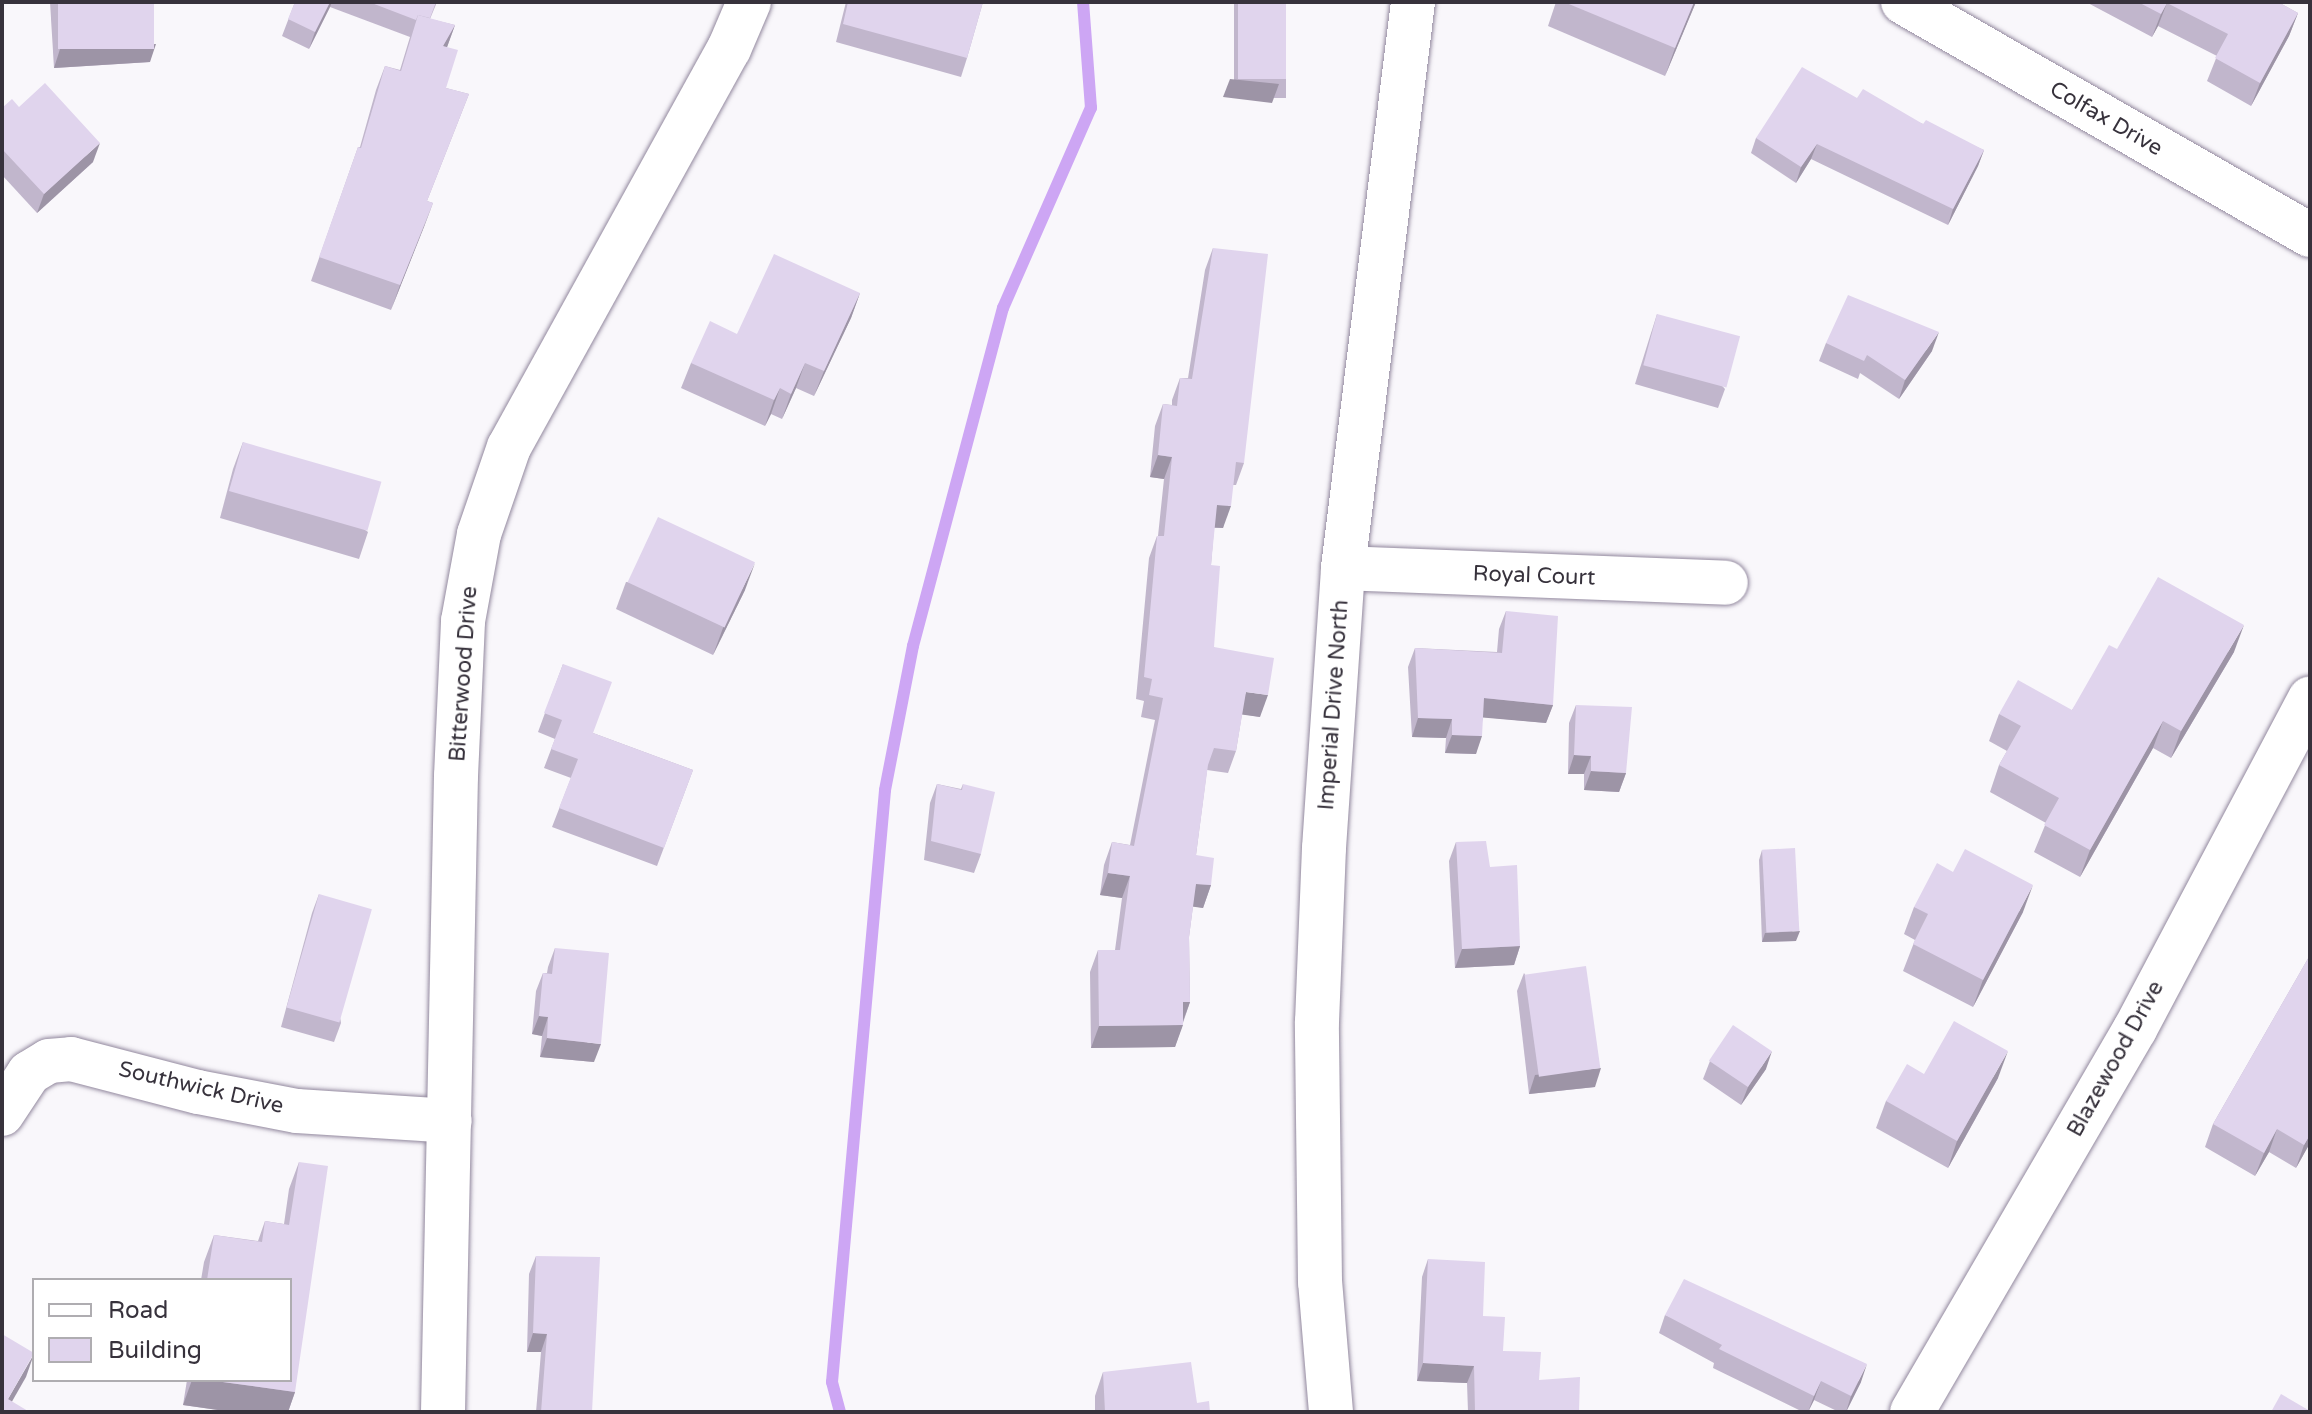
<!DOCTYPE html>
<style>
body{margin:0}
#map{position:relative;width:2312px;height:1414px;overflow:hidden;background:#f9f7fb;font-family:"Varela Round",sans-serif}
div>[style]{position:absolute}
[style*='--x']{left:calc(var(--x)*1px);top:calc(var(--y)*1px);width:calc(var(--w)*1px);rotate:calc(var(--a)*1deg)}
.stream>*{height:12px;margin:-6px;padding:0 6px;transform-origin:6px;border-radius:6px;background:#cda6f4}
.roads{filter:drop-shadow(0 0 2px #92889e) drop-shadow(0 0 2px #92889e)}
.minor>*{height:44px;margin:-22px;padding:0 22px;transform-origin:22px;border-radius:22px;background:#fff}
.wall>*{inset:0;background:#c1b6cc;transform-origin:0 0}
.shaded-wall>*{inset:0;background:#9d94a6}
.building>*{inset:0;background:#e0d4ed;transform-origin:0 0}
span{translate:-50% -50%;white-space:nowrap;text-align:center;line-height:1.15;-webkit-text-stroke:7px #fff;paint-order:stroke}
.street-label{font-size:22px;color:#37323c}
.frame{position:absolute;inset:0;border:4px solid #37323c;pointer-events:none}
.legend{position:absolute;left:32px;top:1278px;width:260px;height:104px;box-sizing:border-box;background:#fff;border:2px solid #afadb1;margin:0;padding:10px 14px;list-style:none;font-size:24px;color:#37323c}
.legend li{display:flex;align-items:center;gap:16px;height:40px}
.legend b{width:40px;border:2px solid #afadb1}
</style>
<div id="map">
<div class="stream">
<i style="--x:840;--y:1412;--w:31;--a:-105"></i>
<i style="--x:832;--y:1382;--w:594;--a:-84.88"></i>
<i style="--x:885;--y:790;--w:147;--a:-79"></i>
<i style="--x:913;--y:646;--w:350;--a:-75.1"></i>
<i style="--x:1003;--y:308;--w:219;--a:-66.3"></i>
<i style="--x:1091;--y:108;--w:106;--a:-94.3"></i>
</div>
<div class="roads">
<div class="minor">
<i style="--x:1903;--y:2;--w:469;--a:29.8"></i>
<i style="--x:1343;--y:568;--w:383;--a:2.2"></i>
<i style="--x:2;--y:1114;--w:49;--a:-56.6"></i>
<i style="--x:29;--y:1073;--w:23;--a:-31"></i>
<i style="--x:49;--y:1061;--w:22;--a:-5"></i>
<i style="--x:71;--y:1059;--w:131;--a:14.6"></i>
<i style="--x:198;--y:1092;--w:101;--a:10.9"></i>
<i style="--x:297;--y:1111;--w:153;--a:3.7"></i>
<i style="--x:443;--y:1412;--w:636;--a:-88.83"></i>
<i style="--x:456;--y:776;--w:155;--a:-87.4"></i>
<i style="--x:463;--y:621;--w:88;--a:-79.6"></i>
<i style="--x:479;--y:534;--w:92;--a:-71"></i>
<i style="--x:509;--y:447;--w:455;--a:-61.1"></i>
<i style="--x:729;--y:49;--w:51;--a:-66.9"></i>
<i style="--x:1331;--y:1412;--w:130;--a:-94.8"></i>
<i style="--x:1320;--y:1282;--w:260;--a:-90.7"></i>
<i style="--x:1317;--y:1022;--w:174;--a:-87.7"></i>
<i style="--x:1324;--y:848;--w:281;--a:-86.1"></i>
<i style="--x:1343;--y:568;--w:570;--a:-82.95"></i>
<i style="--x:1912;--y:1412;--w:443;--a:-59.8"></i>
<i style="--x:2135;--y:1029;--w:374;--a:-62.1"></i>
</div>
</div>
<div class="wall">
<i style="clip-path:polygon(50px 2px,154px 2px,150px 62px,54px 68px)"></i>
<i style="clip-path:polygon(295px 2px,437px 2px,430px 19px,455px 25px,447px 47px,446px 88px,469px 94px,427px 201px,433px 203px,391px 310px,311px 281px,358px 147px,360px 147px,376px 90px,385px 66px,400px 70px,410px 37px,330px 7px,309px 49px,282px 36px)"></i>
<i style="clip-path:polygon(846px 2px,983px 2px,967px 58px,961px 77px,836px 42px)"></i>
<i style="left:1234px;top:2px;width:52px;height:96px"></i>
<i style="clip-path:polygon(1556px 2px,1696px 2px,1665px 76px,1548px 26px)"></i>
<i style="clip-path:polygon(2086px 2px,2278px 2px,2298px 13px,2289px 36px,2251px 106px,2207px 81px,2217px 56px,2158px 26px,2152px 37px)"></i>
<i style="clip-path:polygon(1857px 98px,1923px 124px,1984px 150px,1978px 166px,1948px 225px,1811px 159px,1796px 183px,1751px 153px,1756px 138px)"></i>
<i style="clip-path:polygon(19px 107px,93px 162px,37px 213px,2px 175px,2px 108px)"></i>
<i style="clip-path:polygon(1213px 248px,1244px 463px,1236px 485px,1233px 485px,1223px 528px,1214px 528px,1211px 565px,1214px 647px,1260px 717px,1242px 714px,1236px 751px,1228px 773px,1207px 770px,1196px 855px,1211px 885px,1203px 908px,1193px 906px,1189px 937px,1190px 1002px,1175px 1047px,1091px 1048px,1090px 972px,1098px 950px,1115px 950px,1122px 898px,1100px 895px,1104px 865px,1112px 842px,1130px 845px,1155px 720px,1141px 717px,1144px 701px,1136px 699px,1149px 558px,1157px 536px,1158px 536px,1164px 479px,1150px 477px,1155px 426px,1163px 404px,1172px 405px,1172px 400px,1180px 378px,1188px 378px,1205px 270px)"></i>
<i style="clip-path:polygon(860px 293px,851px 318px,814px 396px,796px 388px,782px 419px,771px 414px,765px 426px,681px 388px,691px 363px,737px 334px)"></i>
<i style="clip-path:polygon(1657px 314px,1725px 389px,1718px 408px,1635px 384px)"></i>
<i style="clip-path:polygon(1826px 343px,1932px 351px,1899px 399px,1860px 373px,1858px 379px,1819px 361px)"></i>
<i style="clip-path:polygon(243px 442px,368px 532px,359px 559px,220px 518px,233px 469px)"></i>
<i style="clip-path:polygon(626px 582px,745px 590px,713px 655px,616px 609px)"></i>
<i style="clip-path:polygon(1506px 611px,1553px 705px,1546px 723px,1483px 717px,1476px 754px,1445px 753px,1446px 738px,1412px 737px,1408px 667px,1415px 648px,1497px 652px,1499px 629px)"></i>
<i style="clip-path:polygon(2117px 649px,2234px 652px,2171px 758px,2153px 748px,2080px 877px,2034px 852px,2046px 823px,1990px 792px,1999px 765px,2007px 751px,1989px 741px,1999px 714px,2072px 710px)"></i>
<i style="clip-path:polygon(563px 664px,593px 733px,693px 770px,657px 866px,552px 827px,571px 778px,544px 768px,555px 739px,538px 732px)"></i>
<i style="clip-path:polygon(1576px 705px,1626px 773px,1619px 792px,1584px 790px,1584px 774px,1568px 774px,1569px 723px)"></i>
<i style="clip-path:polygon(937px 784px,961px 789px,963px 784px,981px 854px,974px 873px,924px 860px,930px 803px)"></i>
<i style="clip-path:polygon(1456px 842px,1490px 867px,1520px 946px,1514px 965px,1455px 968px,1449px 861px)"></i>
<i style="clip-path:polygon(1762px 850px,1796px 941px,1762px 942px,1759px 860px)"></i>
<i style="clip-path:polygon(319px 894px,341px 1023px,334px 1042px,281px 1027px,312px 913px)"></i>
<i style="clip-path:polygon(1914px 907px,2023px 912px,1973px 1007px,1903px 971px,1915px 940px,1904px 934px)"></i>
<i style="clip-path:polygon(555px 948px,594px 1062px,540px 1057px,542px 1036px,532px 1034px,536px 991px,543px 973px,547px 973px,548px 967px)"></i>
<i style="clip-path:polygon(2310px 955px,2310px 1143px,2296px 1168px,2269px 1152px,2255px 1176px,2205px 1147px,2213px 1124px)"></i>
<i style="clip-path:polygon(1524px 973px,1595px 1087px,1529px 1094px,1517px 991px)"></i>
<i style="clip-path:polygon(1710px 1061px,1766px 1069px,1741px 1105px,1703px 1079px)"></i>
<i style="clip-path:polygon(1924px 1074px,1998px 1078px,1948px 1168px,1876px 1128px,1886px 1101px)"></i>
<i style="clip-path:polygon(299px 1162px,295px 1392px,288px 1412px,232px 1412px,183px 1405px,187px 1380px,290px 1380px,290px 1280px,201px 1280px,204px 1262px,214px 1235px,258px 1241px,265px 1221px,284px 1224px,289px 1189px)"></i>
<i style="clip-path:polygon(536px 1256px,592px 1412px,536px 1412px,541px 1352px,527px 1352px,529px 1274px)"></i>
<i style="clip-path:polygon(1428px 1259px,1483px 1316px,1503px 1351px,1579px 1412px,1468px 1412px,1467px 1383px,1417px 1381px,1422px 1277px)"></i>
<i style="clip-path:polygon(1665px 1315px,1861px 1382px,1846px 1412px,1839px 1412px,1814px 1400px,1808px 1412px,1803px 1412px,1713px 1368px,1714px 1363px,1659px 1333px)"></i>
<i style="clip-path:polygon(1103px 1372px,1197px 1403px,1210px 1412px,1095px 1412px,1095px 1396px)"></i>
</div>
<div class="shaded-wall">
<i style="clip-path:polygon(330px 2px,332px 2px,330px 7px,309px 49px,315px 32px)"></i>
<i style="clip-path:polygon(1694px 2px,1696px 2px,1665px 76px,1675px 48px)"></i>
<i style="clip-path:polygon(2167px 3px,2158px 26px,2152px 37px,2161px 14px)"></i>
<i style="clip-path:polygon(2298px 13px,2289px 36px,2251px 106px,2260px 83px)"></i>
<i style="clip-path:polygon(455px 25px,446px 50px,443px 46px)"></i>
<i style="clip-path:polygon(156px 44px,150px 62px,54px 68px,60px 49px)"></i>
<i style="clip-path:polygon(1230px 79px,1279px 84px,1272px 103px,1223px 97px)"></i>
<i style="clip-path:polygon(100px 143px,93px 162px,37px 213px,44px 194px)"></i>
<i style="clip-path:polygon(1817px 144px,1811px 159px,1796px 183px,1801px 167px)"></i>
<i style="clip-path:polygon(1984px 150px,1978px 166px,1948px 225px,1953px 209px)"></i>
<i style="clip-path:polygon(433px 203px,424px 227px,391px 310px,400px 285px)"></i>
<i style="clip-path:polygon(860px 293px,851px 318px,814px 396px,824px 371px)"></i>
<i style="clip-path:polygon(1939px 332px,1932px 351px,1899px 399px,1905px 380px)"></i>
<i style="clip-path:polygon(805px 363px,796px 388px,782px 419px,791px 394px)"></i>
<i style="clip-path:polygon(780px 388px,771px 414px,765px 426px,774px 400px)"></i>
<i style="clip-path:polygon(1158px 455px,1172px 457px,1164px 479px,1150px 477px)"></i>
<i style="clip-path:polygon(1217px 505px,1231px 506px,1223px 528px,1209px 527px)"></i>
<i style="clip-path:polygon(755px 563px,745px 590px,713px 655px,723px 628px)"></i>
<i style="clip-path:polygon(2244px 625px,2234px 652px,2171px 758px,2181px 731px)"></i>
<i style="clip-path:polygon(1246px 692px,1268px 695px,1260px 717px,1238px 714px)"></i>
<i style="clip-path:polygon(1484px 698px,1553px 705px,1546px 723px,1477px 717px)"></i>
<i style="clip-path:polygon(1418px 718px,1452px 719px,1446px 738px,1412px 737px)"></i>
<i style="clip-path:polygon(2163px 721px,2153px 748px,2080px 877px,2090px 850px)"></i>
<i style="clip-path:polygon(1452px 735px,1482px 736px,1476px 754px,1445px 753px)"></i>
<i style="clip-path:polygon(1574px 755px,1591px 756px,1584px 774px,1568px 774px)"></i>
<i style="clip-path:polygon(1591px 771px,1626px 773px,1619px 792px,1584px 790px)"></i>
<i style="clip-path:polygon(1108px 873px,1130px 876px,1122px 898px,1100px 895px)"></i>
<i style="clip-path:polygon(1196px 884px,1211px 885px,1203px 908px,1188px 906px)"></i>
<i style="clip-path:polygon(2033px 885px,2023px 912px,1973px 1007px,1983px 980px)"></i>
<i style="clip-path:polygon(1800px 931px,1796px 941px,1762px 942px,1765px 933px)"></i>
<i style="clip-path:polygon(1520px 946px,1514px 965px,1455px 968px,1462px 949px)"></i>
<i style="clip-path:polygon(1183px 1002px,1190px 1002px,1182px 1024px)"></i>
<i style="clip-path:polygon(539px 1016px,548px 1017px,542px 1036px,532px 1034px)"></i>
<i style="clip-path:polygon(1183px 1025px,1175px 1047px,1091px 1048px,1099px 1026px)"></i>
<i style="clip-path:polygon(547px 1038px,601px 1044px,594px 1062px,540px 1057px)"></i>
<i style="clip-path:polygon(1772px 1051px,1766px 1069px,1741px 1105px,1748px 1087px)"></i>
<i style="clip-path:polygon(2008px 1051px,1998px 1078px,1948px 1168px,1957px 1141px)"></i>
<i style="clip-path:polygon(1601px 1068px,1595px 1087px,1529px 1094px,1535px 1075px)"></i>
<i style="clip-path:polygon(2277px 1129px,2269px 1152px,2255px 1176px,2264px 1153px)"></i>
<i style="clip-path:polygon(2310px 1135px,2310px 1143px,2296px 1168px,2304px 1145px)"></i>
<i style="clip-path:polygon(533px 1333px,547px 1334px,541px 1352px,527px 1352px)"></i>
<i style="clip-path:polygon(34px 1354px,26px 1377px,6px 1412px,8px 1399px)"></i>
<i style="clip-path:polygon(1423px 1363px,1474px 1366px,1467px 1383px,1417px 1381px)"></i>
<i style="clip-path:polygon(1867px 1364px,1861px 1382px,1846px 1412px,1851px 1396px)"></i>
<i style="clip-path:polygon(192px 1380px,208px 1380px,295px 1392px,288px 1412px,232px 1412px,183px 1405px)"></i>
<i style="clip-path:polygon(1821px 1381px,1814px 1400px,1808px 1412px,1814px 1396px)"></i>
</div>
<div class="building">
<i style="left:58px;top:2px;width:96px;height:47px"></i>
<i style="clip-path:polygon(295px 2px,330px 2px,315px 32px,288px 19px)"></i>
<i style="clip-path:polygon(369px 2px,436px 2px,430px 18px,418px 15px,416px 20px)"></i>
<i style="clip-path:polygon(848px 2px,983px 2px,967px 58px,843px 24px)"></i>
<i style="left:1238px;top:2px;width:48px;height:77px"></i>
<i style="clip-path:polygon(1564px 2px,1694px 2px,1675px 48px)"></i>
<i style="clip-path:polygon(2138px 2px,2278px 2px,2298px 13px,2260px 83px,2215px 58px,2228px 34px,2167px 3px,2161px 14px)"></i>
<i style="clip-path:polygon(418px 15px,455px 25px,443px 46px,458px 50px,446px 88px,469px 94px,427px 201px,433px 203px,400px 285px,319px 257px,358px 147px,361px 148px,385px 66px,401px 71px)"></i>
<i style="clip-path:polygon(1802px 67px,1857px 98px,1863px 89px,1923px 124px,1926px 120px,1984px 150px,1953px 209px,1817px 144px,1801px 167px,1756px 138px)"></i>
<i style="clip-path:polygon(45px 83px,100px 143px,44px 194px,2px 149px,2px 108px,12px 99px,19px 107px)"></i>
<i style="clip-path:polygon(1213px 248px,1268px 254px,1244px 463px,1236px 462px,1231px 506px,1217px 505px,1211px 565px,1220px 566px,1214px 647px,1274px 658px,1268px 695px,1246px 692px,1236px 751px,1214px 748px,1208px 765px,1196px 855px,1214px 858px,1211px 885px,1196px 884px,1189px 937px,1190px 1002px,1183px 1002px,1183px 1025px,1099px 1026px,1098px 950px,1120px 950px,1130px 876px,1108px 873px,1112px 842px,1134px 846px,1163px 698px,1149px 695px,1152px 679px,1144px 677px,1157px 536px,1164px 536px,1172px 457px,1158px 455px,1163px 404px,1177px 406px,1180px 378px,1192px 379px)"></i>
<i style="clip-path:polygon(774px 254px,860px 293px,824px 371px,805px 363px,791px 394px,780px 388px,774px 400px,691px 363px,710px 321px,737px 334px)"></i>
<i style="clip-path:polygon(1848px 295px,1939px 332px,1905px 380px,1867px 355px,1864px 361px,1826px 343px)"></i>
<i style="left:1657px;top:314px;width:86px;height:53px;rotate:15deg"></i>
<i style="left:243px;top:442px;width:144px;height:51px;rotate:16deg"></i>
<i style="left:658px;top:517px;width:107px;height:72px;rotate:25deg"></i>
<i style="clip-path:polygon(2158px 577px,2244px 625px,2181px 731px,2163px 721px,2090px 850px,2044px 825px,2059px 798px,1999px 765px,2021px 726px,1999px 714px,2018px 680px,2072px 710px,2109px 645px,2117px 649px)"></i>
<i style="clip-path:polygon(1506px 611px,1558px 616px,1553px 705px,1484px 698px,1482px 736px,1452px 735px,1452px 719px,1418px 718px,1415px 648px,1502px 653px)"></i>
<i style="clip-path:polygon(563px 664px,612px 682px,593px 733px,693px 770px,664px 848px,559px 808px,578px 759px,551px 749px,562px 720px,544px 713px)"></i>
<i style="clip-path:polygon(1576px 705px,1632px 707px,1626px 773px,1591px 771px,1591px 756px,1574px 755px)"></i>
<i style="clip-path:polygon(937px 784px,962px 790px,963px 784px,995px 792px,981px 854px,931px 841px)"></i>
<i style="clip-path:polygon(1486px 841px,1490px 867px,1517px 865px,1520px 946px,1462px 949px,1456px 842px)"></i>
<i style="left:1795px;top:848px;width:83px;height:33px;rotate:87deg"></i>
<i style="clip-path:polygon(1965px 849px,2033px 885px,1983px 980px,1913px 944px,1928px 914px,1914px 907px,1937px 863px,1953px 872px)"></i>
<i style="left:319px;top:894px;width:55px;height:118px;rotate:16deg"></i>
<i style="clip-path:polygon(555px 948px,609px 953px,601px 1044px,547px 1038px,548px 1017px,539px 1016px,543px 973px,552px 974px)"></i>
<i style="clip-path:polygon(2310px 955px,2310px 1135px,2304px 1145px,2277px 1129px,2264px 1153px,2213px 1124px)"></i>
<i style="left:1586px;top:966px;width:103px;height:62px;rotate:82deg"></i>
<i style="clip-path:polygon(1954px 1021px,2008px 1051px,1957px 1141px,1886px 1101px,1907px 1064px,1924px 1074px)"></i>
<i style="left:1733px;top:1025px;width:47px;height:43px;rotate:34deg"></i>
<i style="clip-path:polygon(299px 1162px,328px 1166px,295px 1392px,208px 1380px,290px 1380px,290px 1280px,207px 1280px,214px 1235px,262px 1242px,265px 1221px,289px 1225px)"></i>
<i style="clip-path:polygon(536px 1256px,600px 1257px,592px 1412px,541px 1412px,547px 1334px,533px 1333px)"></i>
<i style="clip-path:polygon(1428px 1259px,1485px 1262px,1483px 1316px,1505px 1317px,1503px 1351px,1541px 1352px,1539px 1380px,1580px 1377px,1579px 1412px,1475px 1412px,1474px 1366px,1423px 1363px)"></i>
<i style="clip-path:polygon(1684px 1279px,1867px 1364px,1851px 1396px,1821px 1381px,1814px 1396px,1719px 1349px,1722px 1345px,1665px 1315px)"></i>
<i style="clip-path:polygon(2px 1334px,34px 1353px,8px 1399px,28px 1411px,27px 1412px,2px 1412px)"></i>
<i style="clip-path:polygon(1191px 1362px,1197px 1403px,1209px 1401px,1210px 1412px,1105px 1412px,1103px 1372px)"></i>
<i style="clip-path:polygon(2281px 1394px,2310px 1411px,2310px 1412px,2271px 1412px)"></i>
</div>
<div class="street-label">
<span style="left:2106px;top:119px;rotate:30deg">Colfax Drive</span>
<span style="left:1534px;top:576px;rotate:2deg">Royal Court</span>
<span style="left:464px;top:674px;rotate:-86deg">Bitterwood Drive</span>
<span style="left:1334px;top:705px;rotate:-86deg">Imperial Drive North</span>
<span style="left:2116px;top:1059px;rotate:-61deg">Blazewood Drive</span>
<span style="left:201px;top:1088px;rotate:13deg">Southwick Drive</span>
</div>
<div class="frame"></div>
<ul class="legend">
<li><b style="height:10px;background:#fff"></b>Road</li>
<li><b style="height:22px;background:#e0d4ed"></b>Building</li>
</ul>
</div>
